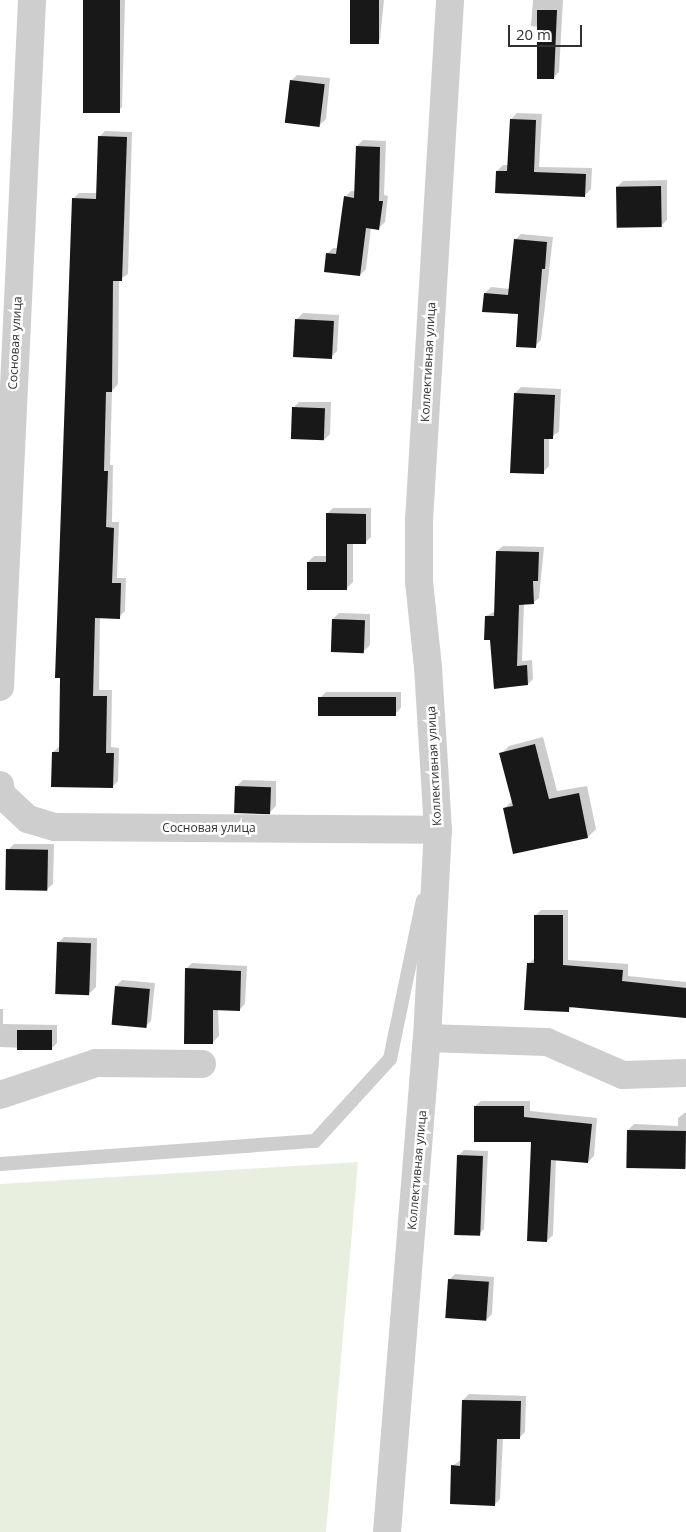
<!DOCTYPE html>
<meta charset="utf-8">
<style>
body{margin:0}
#map{position:relative;width:686px;height:1532px;overflow:hidden;background:#fff;font-family:"Open Sans",sans-serif}
div>[style]{position:absolute}
[style*='--x']{left:calc(var(--x)*1px);top:calc(var(--y)*1px);width:calc(var(--w)*1px);rotate:calc(var(--a)*1deg)}
.green>*{inset:0;background:#e9efdf}
.shadow>*{inset:0;background:#0003}
.building>*{inset:0;background:#181818;transform-origin:0 0}
.lane>*{height:14px;margin:-7px;padding:0 7px;transform-origin:7px;border-radius:7px;background:#cecece}
.street>*{height:28px;margin:-14px;padding:0 14px;transform-origin:14px;border-radius:14px;background:#cecece}
span{translate:-50% -50%;white-space:nowrap;text-align:center;line-height:1.15;-webkit-text-stroke:5px #fff;paint-order:stroke}
.street-label{font-size:12px;color:#313131}
.scale{position:absolute;left:508px;top:25px;width:74px;height:22px;box-sizing:border-box;border:2px solid #313131;border-top:0;padding-left:6px;font-size:15px;line-height:18px;white-space:nowrap;color:#313131;-webkit-text-stroke:4px #fff;paint-order:stroke}
</style>
<div id="map">
<div class="green">
<i style="clip-path:polygon(358px 1162px,326px 1532px,0 1532px,0 1184px)"></i>
</div>
<div class="shadow">
<i style="clip-path:polygon(84px 0,125px 0,122px 107px,116px 113px)"></i>
<i style="clip-path:polygon(351px 0,384px 0,380px 39px,374px 45px)"></i>
<i style="clip-path:polygon(533px 0,563px 0,559px 72px,553px 78px,539px 27px,531px 26px)"></i>
<i style="clip-path:polygon(297px 75px,330px 78px,326px 119px,320px 125px,291px 81px)"></i>
<i style="clip-path:polygon(517px 113px,542px 114px,539px 167px,592px 168px,591px 189px,585px 195px,497px 171px,503px 165px,509px 165px,511px 119px)"></i>
<i style="clip-path:polygon(105px 131px,132px 132px,128px 274px,119px 280px,118px 384px,112px 391px,110px 465px,113px 465px,112px 522px,119px 522px,117px 578px,126px 578px,125px 611px,119px 617px,100px 617px,99px 690px,112px 690px,111px 747px,119px 748px,118px 781px,112px 787px,53px 752px,60px 746px,73px 199px,79px 193px,98px 193px,99px 137px)"></i>
<i style="clip-path:polygon(363px 140px,386px 141px,384px 195px,388px 196px,385px 222px,379px 228px,371px 227px,366px 269px,360px 275px,327px 254px,333px 248px,338px 248px,345px 197px,351px 191px,356px 191px,357px 146px)"></i>
<i style="clip-path:polygon(667px 180px,667px 220px,661px 226px,617px 187px,623px 181px)"></i>
<i style="clip-path:polygon(521px 234px,553px 237px,541px 340px,535px 346px,519px 313px,485px 293px,491px 287px,510px 289px,515px 240px)"></i>
<i style="clip-path:polygon(303px 313px,339px 315px,337px 351px,331px 357px,297px 319px)"></i>
<i style="clip-path:polygon(521px 387px,561px 389px,559px 432px,549px 438px,549px 466px,543px 472px,515px 393px)"></i>
<i style="clip-path:polygon(299px 402px,331px 402px,330px 434px,324px 440px,293px 408px)"></i>
<i style="clip-path:polygon(333px 508px,371px 508px,371px 537px,365px 543px,353px 543px,353px 582px,347px 588px,308px 562px,314px 556px,327px 556px,327px 514px)"></i>
<i style="clip-path:polygon(503px 546px,544px 547px,539px 598px,533px 603px,524px 603px,522px 661px,532px 660px,533px 679px,528px 684px,491px 639px,486px 616px,496px 611px,497px 551px)"></i>
<i style="clip-path:polygon(339px 613px,370px 614px,370px 645px,364px 651px,333px 619px)"></i>
<i style="clip-path:polygon(326px 692px,401px 692px,401px 708px,395px 714px,320px 698px)"></i>
<i style="clip-path:polygon(543px 737px,557px 791px,587px 786px,596px 829px,588px 837px,504px 809px,513px 800px,501px 754px,509px 746px)"></i>
<i style="clip-path:polygon(243px 780px,276px 781px,276px 806px,270px 812px,237px 786px)"></i>
<i style="clip-path:polygon(14px 844px,54px 844px,53px 884px,47px 889px,8px 850px)"></i>
<i style="clip-path:polygon(541px 910px,568px 910px,568px 960px,628px 964px,628px 976px,686px 982px,686px 1016px,573px 1006px,568px 1011px,528px 964px,535px 958px,535px 916px)"></i>
<i style="clip-path:polygon(64px 937px,97px 938px,96px 987px,90px 993px,58px 943px)"></i>
<i style="clip-path:polygon(192px 963px,247px 966px,245px 1004px,239px 1010px,218px 1009px,219px 1036px,213px 1042px,186px 969px)"></i>
<i style="clip-path:polygon(122px 980px,155px 983px,151px 1021px,145px 1027px,116px 986px)"></i>
<i style="clip-path:polygon(0 1009px,3px 1009px,3px 1024px,57px 1025px,57px 1043px,51px 1049px,0 1047px)"></i>
<i style="clip-path:polygon(481px 1101px,530px 1101px,530px 1111px,597px 1118px,594px 1156px,588px 1162px,556px 1159px,553px 1235px,547px 1241px,533px 1140px,475px 1106px)"></i>
<i style="clip-path:polygon(686px 1112px,686px 1167px,628px 1130px,634px 1124px,678px 1126px,678px 1118px)"></i>
<i style="clip-path:polygon(464px 1150px,488px 1151px,484px 1229px,478px 1235px,458px 1156px)"></i>
<i style="clip-path:polygon(455px 1274px,494px 1277px,492px 1314px,486px 1320px,449px 1280px)"></i>
<i style="clip-path:polygon(469px 1394px,526px 1396px,525px 1432px,519px 1438px,503px 1438px,500px 1499px,494px 1505px,452px 1466px,461px 1460px,463px 1400px)"></i>
</div>
<div class="building">
<i style="left:83px;top:0;width:37px;height:113px"></i>
<i style="left:350px;top:0;width:29px;height:44px"></i>
<i style="clip-path:polygon(537px 10px,557px 10px,554px 79px,537px 79px)"></i>
<i style="left:290px;top:80px;width:35px;height:43px;rotate:7deg"></i>
<i style="clip-path:polygon(510px 119px,536px 120px,534px 172px,586px 174px,585px 197px,495px 193px,496px 171px,507px 171px)"></i>
<i style="clip-path:polygon(98px 136px,127px 137px,122px 281px,113px 281px,112px 392px,106px 392px,104px 471px,108px 471px,106px 527px,114px 528px,112px 583px,121px 583px,120px 619px,95px 618px,93px 696px,107px 696px,106px 753px,114px 753px,113px 788px,51px 787px,52px 752px,59px 752px,60px 678px,55px 678px,72px 198px,96px 199px)"></i>
<i style="clip-path:polygon(356px 146px,380px 147px,379px 201px,383px 201px,379px 230px,366px 228px,360px 276px,324px 272px,326px 253px,336px 254px,344px 196px,354px 198px)"></i>
<i style="left:661px;top:186px;width:41px;height:45px;rotate:89deg"></i>
<i style="clip-path:polygon(514px 239px,547px 242px,545px 269px,542px 269px,536px 348px,516px 347px,518px 314px,482px 312px,484px 293px,508px 295px)"></i>
<i style="left:295px;top:319px;width:39px;height:38px;rotate:3deg"></i>
<i style="clip-path:polygon(514px 393px,555px 395px,553px 439px,544px 439px,544px 474px,510px 473px)"></i>
<i style="left:292px;top:407px;width:33px;height:32px;rotate:2deg"></i>
<i style="clip-path:polygon(326px 513px,366px 514px,366px 544px,347px 544px,347px 590px,307px 590px,307px 562px,326px 562px)"></i>
<i style="clip-path:polygon(496px 551px,539px 552px,538px 581px,533px 581px,534px 604px,519px 605px,517px 666px,527px 665px,528px 685px,494px 689px,490px 640px,484px 640px,485px 616px,494px 616px)"></i>
<i style="left:332px;top:619px;width:33px;height:33px;rotate:2deg"></i>
<i style="left:396px;top:697px;width:19px;height:78px;rotate:90deg"></i>
<i style="clip-path:polygon(535px 744px,549px 799px,579px 793px,588px 838px,513px 854px,503px 808px,513px 806px,499px 753px)"></i>
<i style="left:235px;top:786px;width:36px;height:27px;rotate:2deg"></i>
<i style="left:6px;top:849px;width:42px;height:41px;rotate:1deg"></i>
<i style="clip-path:polygon(534px 915px,563px 915px,563px 965px,623px 970px,622px 981px,686px 988px,686px 1018px,569px 1007px,569px 1012px,524px 1010px,527px 963px,534px 963px)"></i>
<i style="left:57px;top:942px;width:34px;height:52px;rotate:2deg"></i>
<i style="clip-path:polygon(185px 968px,241px 971px,240px 1011px,213px 1010px,213px 1044px,184px 1044px)"></i>
<i style="left:115px;top:986px;width:35px;height:39px;rotate:5deg"></i>
<i style="left:17px;top:1030px;width:35px;height:20px"></i>
<i style="clip-path:polygon(474px 1106px,524px 1106px,524px 1117px,592px 1124px,588px 1163px,551px 1160px,547px 1242px,527px 1241px,531px 1142px,474px 1142px)"></i>
<i style="left:627px;top:1130px;width:59px;height:38px;rotate:1deg"></i>
<i style="left:457px;top:1155px;width:26px;height:80px;rotate:2deg"></i>
<i style="left:448px;top:1279px;width:41px;height:39px;rotate:4deg"></i>
<i style="clip-path:polygon(462px 1400px,521px 1401px,520px 1439px,497px 1439px,495px 1506px,450px 1504px,451px 1465px,460px 1466px)"></i>
</div>
<div class="lane">
<i style="--x:0;--y:1164;--w:316;--a:-4.2"></i>
<i style="--x:315;--y:1141;--w:111;--a:-47.6"></i>
<i style="--x:390;--y:1059;--w:162;--a:-78.3"></i>
</div>
<div class="street">
<i style="--x:0;--y:687;--w:688;--a:-87.33"></i>
<i style="--x:0;--y:785;--w:9;--a:84"></i>
<i style="--x:1;--y:794;--w:37;--a:43"></i>
<i style="--x:28;--y:819;--w:28;--a:17"></i>
<i style="--x:55;--y:827;--w:383;--a:0.4"></i>
<i style="--x:427;--y:1038;--w:120;--a:1.9"></i>
<i style="--x:547;--y:1042;--w:83;--a:23.5"></i>
<i style="--x:623;--y:1075;--w:63;--a:-1.8"></i>
<i style="--x:0;--y:1095;--w:101;--a:-18.4"></i>
<i style="--x:96;--y:1063;--w:106;--a:0.5"></i>
<i style="--x:387;--y:1532;--w:496;--a:-85.4"></i>
<i style="--x:427;--y:1038;--w:208;--a:-87"></i>
<i style="--x:438;--y:830;--w:163;--a:-93.5"></i>
<i style="--x:428;--y:667;--w:85;--a:-96"></i>
<i style="--x:419;--y:582;--w:61;--a:-90"></i>
<i style="--x:419;--y:521;--w:522;--a:-86.59"></i>
</div>
<div class="street-label">
<span style="left:15px;top:343px;rotate:-87deg">Сосновая улица</span>
<span style="left:428px;top:362px;rotate:-87deg">Коллективная улица</span>
<span style="left:434px;top:766px;rotate:-93deg">Коллективная улица</span>
<span style="left:209px;top:828px">Сосновая улица</span>
<span style="left:417px;top:1170px;rotate:-85deg">Коллективная улица</span>
</div>
<div class="scale">20 m</div>
</div>
